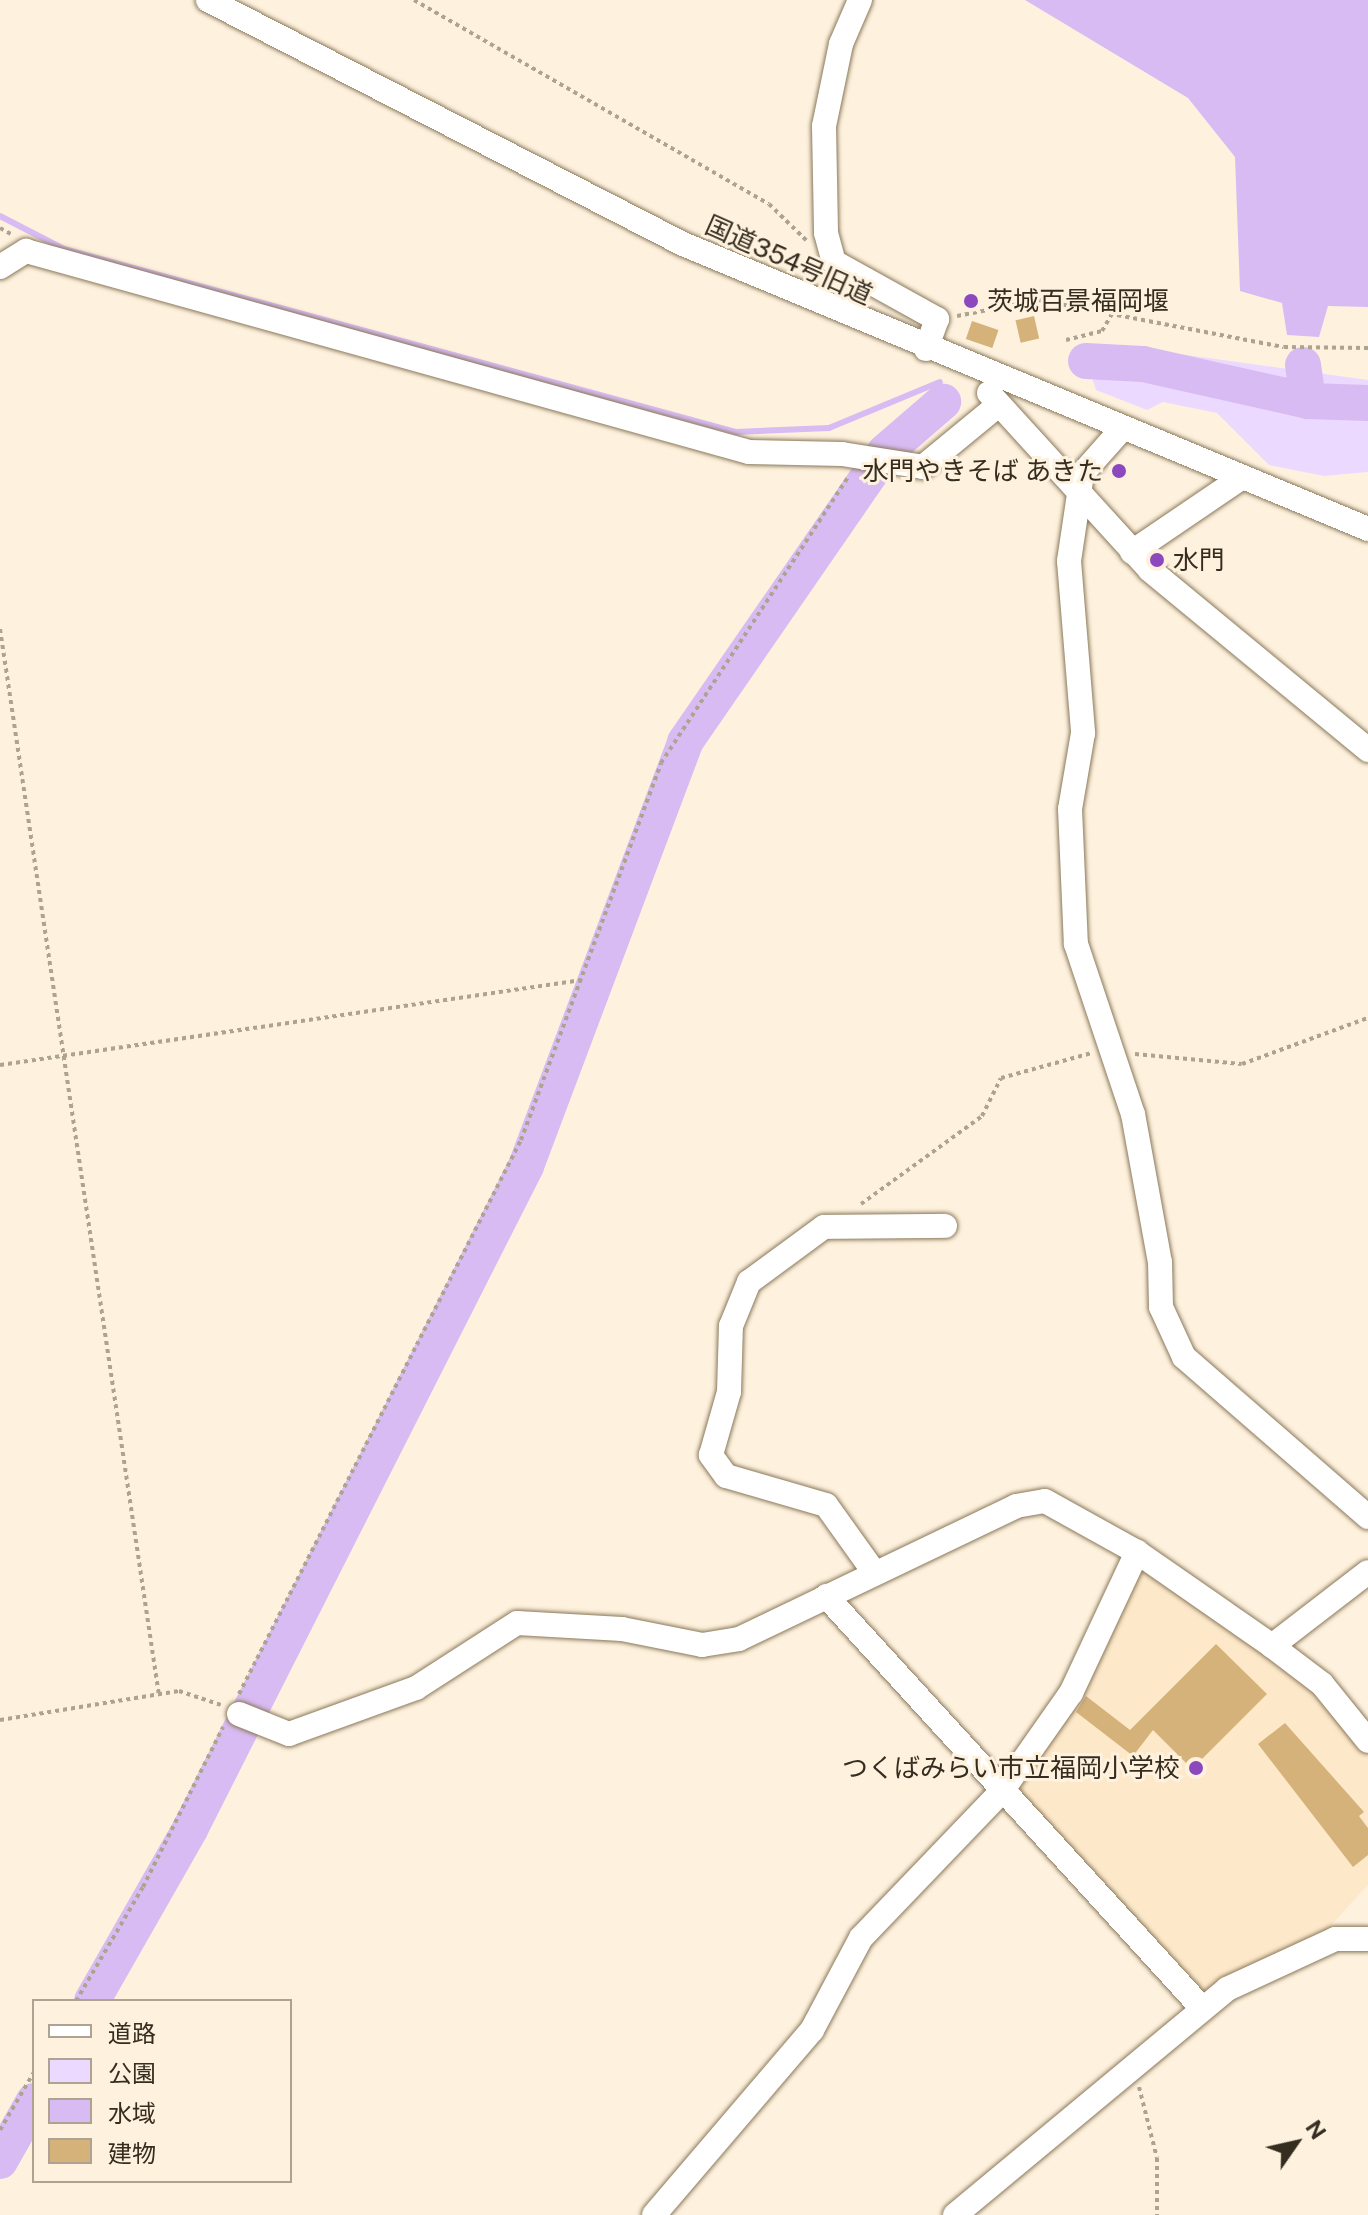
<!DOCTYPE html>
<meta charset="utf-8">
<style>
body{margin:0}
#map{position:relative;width:1368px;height:2215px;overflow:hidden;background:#fef2de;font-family:"Public Sans","Noto Sans JP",sans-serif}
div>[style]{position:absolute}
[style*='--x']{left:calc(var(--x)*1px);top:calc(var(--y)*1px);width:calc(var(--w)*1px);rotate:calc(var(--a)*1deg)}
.built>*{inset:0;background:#fde9ca}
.green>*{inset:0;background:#ecd9ff}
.water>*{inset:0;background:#d8bbf3}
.stream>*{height:6px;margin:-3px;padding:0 3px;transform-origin:3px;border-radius:3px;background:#d8bbf3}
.river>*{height:36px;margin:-18px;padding:0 18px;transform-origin:18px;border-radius:18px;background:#d8bbf3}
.building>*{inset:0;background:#d4b27a;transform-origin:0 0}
.path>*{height:4px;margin-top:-2px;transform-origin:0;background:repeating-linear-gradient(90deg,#ada391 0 4px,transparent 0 8px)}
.roads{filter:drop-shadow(0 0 2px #8a785a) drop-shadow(0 0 2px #8a785a)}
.minor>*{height:24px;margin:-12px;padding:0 12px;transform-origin:12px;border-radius:12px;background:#fff}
.dots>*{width:22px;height:22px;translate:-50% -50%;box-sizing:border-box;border:4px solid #fef2de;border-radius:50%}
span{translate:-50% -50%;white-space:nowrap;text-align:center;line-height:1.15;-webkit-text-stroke:6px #fef2de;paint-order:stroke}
.street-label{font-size:26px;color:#352d20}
.poi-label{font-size:26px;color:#352d20}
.left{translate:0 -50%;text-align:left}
.right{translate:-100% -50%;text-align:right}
.legend{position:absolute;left:32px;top:1999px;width:260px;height:184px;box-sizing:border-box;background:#fef2de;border:2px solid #aea392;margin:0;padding:10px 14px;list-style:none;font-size:24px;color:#352d20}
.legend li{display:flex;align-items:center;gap:16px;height:40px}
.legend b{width:40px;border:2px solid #aea392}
.north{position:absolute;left:1256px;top:2103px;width:80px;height:80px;-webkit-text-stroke:6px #fef2de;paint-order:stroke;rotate:56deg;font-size:22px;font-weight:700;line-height:32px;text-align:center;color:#352d20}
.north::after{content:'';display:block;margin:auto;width:28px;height:36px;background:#352d20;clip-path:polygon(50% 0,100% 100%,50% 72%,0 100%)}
</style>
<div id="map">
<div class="built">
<i style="clip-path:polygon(1144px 1566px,1305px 1678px,1368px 1747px,1368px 1885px,1323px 1934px,1206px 1995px,1010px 1789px)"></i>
</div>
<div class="green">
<i style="clip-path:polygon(1113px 345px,1368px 380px,1368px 472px,1324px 476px,1269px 465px,1217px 413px,1163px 402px,1147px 410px,1096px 390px,1083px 350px)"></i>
</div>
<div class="water">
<i style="clip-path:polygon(1025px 0,1368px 0,1368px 307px,1328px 306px,1319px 337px,1287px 335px,1282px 303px,1240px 291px,1235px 157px,1188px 98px)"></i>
</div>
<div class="stream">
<i style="--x:0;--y:216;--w:72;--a:27.3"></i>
<i style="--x:64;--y:249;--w:696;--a:15.23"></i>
<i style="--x:736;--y:432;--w:93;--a:-2.5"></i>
<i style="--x:829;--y:428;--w:120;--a:-22.5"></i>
</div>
<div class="river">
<i style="--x:1086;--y:361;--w:57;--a:3"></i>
<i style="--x:1143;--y:364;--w:169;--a:12.6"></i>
<i style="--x:1308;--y:401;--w:60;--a:1.9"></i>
<i style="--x:1303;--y:365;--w:36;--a:82"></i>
<i style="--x:92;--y:2001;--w:198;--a:-60.3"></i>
<i style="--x:190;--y:1829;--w:743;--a:-63.12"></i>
<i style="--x:526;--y:1166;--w:453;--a:-69.4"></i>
<i style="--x:685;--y:742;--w:352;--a:-55.4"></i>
<i style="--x:885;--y:452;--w:77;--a:-40.8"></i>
<i style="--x:0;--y:2161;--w:69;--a:-60.5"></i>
</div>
<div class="building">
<i style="left:1034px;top:316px;width:23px;height:19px;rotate:77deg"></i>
<i style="left:972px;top:321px;width:28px;height:19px;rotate:19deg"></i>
<i style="clip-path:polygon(1216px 1644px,1267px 1694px,1192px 1769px,1153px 1730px,1133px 1756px,1076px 1712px,1086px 1696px,1130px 1730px)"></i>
<i style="clip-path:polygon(1285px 1723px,1364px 1812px,1359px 1816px,1368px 1828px,1368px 1855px,1353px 1867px,1258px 1744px)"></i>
</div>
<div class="path">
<i style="--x:414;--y:0;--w:409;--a:29.9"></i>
<i style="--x:769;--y:204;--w:52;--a:44.2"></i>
<i style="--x:0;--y:228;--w:13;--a:29"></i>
<i style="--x:957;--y:316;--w:84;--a:-11"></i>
<i style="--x:1039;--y:300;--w:249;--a:10.9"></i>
<i style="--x:1284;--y:347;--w:84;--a:0.7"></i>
<i style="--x:1066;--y:340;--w:37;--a:-14"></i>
<i style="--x:1102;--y:331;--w:22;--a:-60"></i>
<i style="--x:0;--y:629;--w:1078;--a:81.52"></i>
<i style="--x:1135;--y:1054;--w:107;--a:5.3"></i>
<i style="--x:1242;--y:1064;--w:134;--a:-20.1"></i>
<i style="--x:0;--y:1065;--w:588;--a:-8.31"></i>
<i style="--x:861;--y:1204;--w:150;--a:-36"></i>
<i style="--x:982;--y:1116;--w:42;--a:-63.4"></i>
<i style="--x:1001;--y:1078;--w:94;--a:-15.4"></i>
<i style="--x:239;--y:1694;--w:622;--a:-63.02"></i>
<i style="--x:521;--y:1140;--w:402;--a:-69.6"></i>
<i style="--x:661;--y:763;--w:343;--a:-56.8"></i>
<i style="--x:0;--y:1720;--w:181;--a:-9.2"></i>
<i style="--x:179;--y:1691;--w:44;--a:18.4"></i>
<i style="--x:76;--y:2001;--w:132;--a:-59.6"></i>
<i style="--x:143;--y:1887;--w:179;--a:-63.4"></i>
<i style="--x:1139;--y:2087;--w:73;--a:75.8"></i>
<i style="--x:1157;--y:2158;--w:57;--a:90"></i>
<i style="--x:0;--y:2130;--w:67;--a:-59.6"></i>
</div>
<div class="roads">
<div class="minor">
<i style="--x:208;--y:0;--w:534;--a:27.19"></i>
<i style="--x:683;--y:244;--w:742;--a:22.59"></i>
<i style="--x:860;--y:0;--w:48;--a:113.4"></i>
<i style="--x:841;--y:44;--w:84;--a:101.7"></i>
<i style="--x:824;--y:126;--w:107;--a:88.9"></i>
<i style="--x:826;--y:233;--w:30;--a:75"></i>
<i style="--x:834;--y:262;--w:118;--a:29"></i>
<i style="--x:937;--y:319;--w:32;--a:110"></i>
<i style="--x:0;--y:267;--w:31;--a:-32"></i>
<i style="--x:26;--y:251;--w:750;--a:15.54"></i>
<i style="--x:749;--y:452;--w:93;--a:1.2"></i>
<i style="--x:842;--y:454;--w:82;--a:9.1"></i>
<i style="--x:923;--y:467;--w:96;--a:-39.5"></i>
<i style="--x:989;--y:393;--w:239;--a:47.7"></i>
<i style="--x:1150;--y:570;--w:283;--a:39.5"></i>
<i style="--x:1121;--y:430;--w:59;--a:131.6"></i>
<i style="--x:1082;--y:474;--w:88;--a:98.5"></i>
<i style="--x:1069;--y:561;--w:173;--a:85.3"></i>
<i style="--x:1083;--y:733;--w:77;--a:99.7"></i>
<i style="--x:1070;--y:809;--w:135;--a:87.5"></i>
<i style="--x:1076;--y:944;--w:179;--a:71.5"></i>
<i style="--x:1133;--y:1114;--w:150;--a:79.7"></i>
<i style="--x:1160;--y:1262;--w:45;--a:88.7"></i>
<i style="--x:1161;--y:1307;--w:55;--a:65.3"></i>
<i style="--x:1184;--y:1357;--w:244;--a:41"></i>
<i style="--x:1132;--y:552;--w:132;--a:-34.2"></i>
<i style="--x:874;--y:1572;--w:82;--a:-125.6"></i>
<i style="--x:826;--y:1505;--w:104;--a:-163.8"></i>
<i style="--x:726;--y:1476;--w:26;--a:-126"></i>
<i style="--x:711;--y:1455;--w:66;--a:-74.1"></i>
<i style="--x:729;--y:1392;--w:66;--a:-88.3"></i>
<i style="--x:731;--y:1326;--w:48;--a:-67.8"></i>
<i style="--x:749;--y:1282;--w:93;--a:-36.3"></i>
<i style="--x:824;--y:1227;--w:121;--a:-0.5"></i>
<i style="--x:826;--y:1596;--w:556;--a:47.62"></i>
<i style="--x:1272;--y:1646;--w:121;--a:-37.6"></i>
<i style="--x:239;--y:1714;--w:54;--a:21.8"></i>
<i style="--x:289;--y:1734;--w:135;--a:-19.9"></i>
<i style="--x:416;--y:1688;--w:120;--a:-32.8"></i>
<i style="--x:517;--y:1623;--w:105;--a:3.3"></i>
<i style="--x:622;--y:1629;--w:82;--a:11.3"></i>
<i style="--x:702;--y:1645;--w:37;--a:-9"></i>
<i style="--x:739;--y:1639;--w:307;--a:-25.6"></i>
<i style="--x:1016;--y:1506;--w:29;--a:-10"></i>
<i style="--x:1045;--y:1501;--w:105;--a:29"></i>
<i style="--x:1137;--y:1552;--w:165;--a:34.8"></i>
<i style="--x:1272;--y:1646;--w:63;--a:37.2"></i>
<i style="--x:1322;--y:1684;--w:73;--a:51.1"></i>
<i style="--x:654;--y:2215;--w:243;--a:-49.5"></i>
<i style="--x:812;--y:2030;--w:104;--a:-62"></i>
<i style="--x:861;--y:1938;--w:204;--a:-46.2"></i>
<i style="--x:1002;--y:1791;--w:120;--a:-54.9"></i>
<i style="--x:1071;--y:1693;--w:156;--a:-64.9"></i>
<i style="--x:955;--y:2215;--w:354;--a:-39.7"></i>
<i style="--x:1227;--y:1989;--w:119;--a:-24.8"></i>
<i style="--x:1335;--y:1939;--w:33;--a:0"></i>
</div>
</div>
<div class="dots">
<i style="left:971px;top:301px;background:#8c49be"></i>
<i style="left:1119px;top:471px;background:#8c49be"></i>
<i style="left:1157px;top:560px;background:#8c49be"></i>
<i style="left:1196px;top:1768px;background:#8c49be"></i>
</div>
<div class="street-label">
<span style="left:789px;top:260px;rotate:24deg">国道354号旧道</span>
</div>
<div class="poi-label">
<span class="left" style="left:987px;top:301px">茨城百景福岡堰</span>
<span class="right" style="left:1103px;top:471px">水門やきそば あきた</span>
<span class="left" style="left:1173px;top:560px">水門</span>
<span class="right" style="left:1180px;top:1768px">つくばみらい市立福岡小学校</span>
</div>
<ul class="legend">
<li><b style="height:10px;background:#fff"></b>道路</li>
<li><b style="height:22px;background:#ecd9ff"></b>公園</li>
<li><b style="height:22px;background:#d8bbf3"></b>水域</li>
<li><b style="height:22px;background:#d4b27a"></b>建物</li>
</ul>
<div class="north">N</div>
</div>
